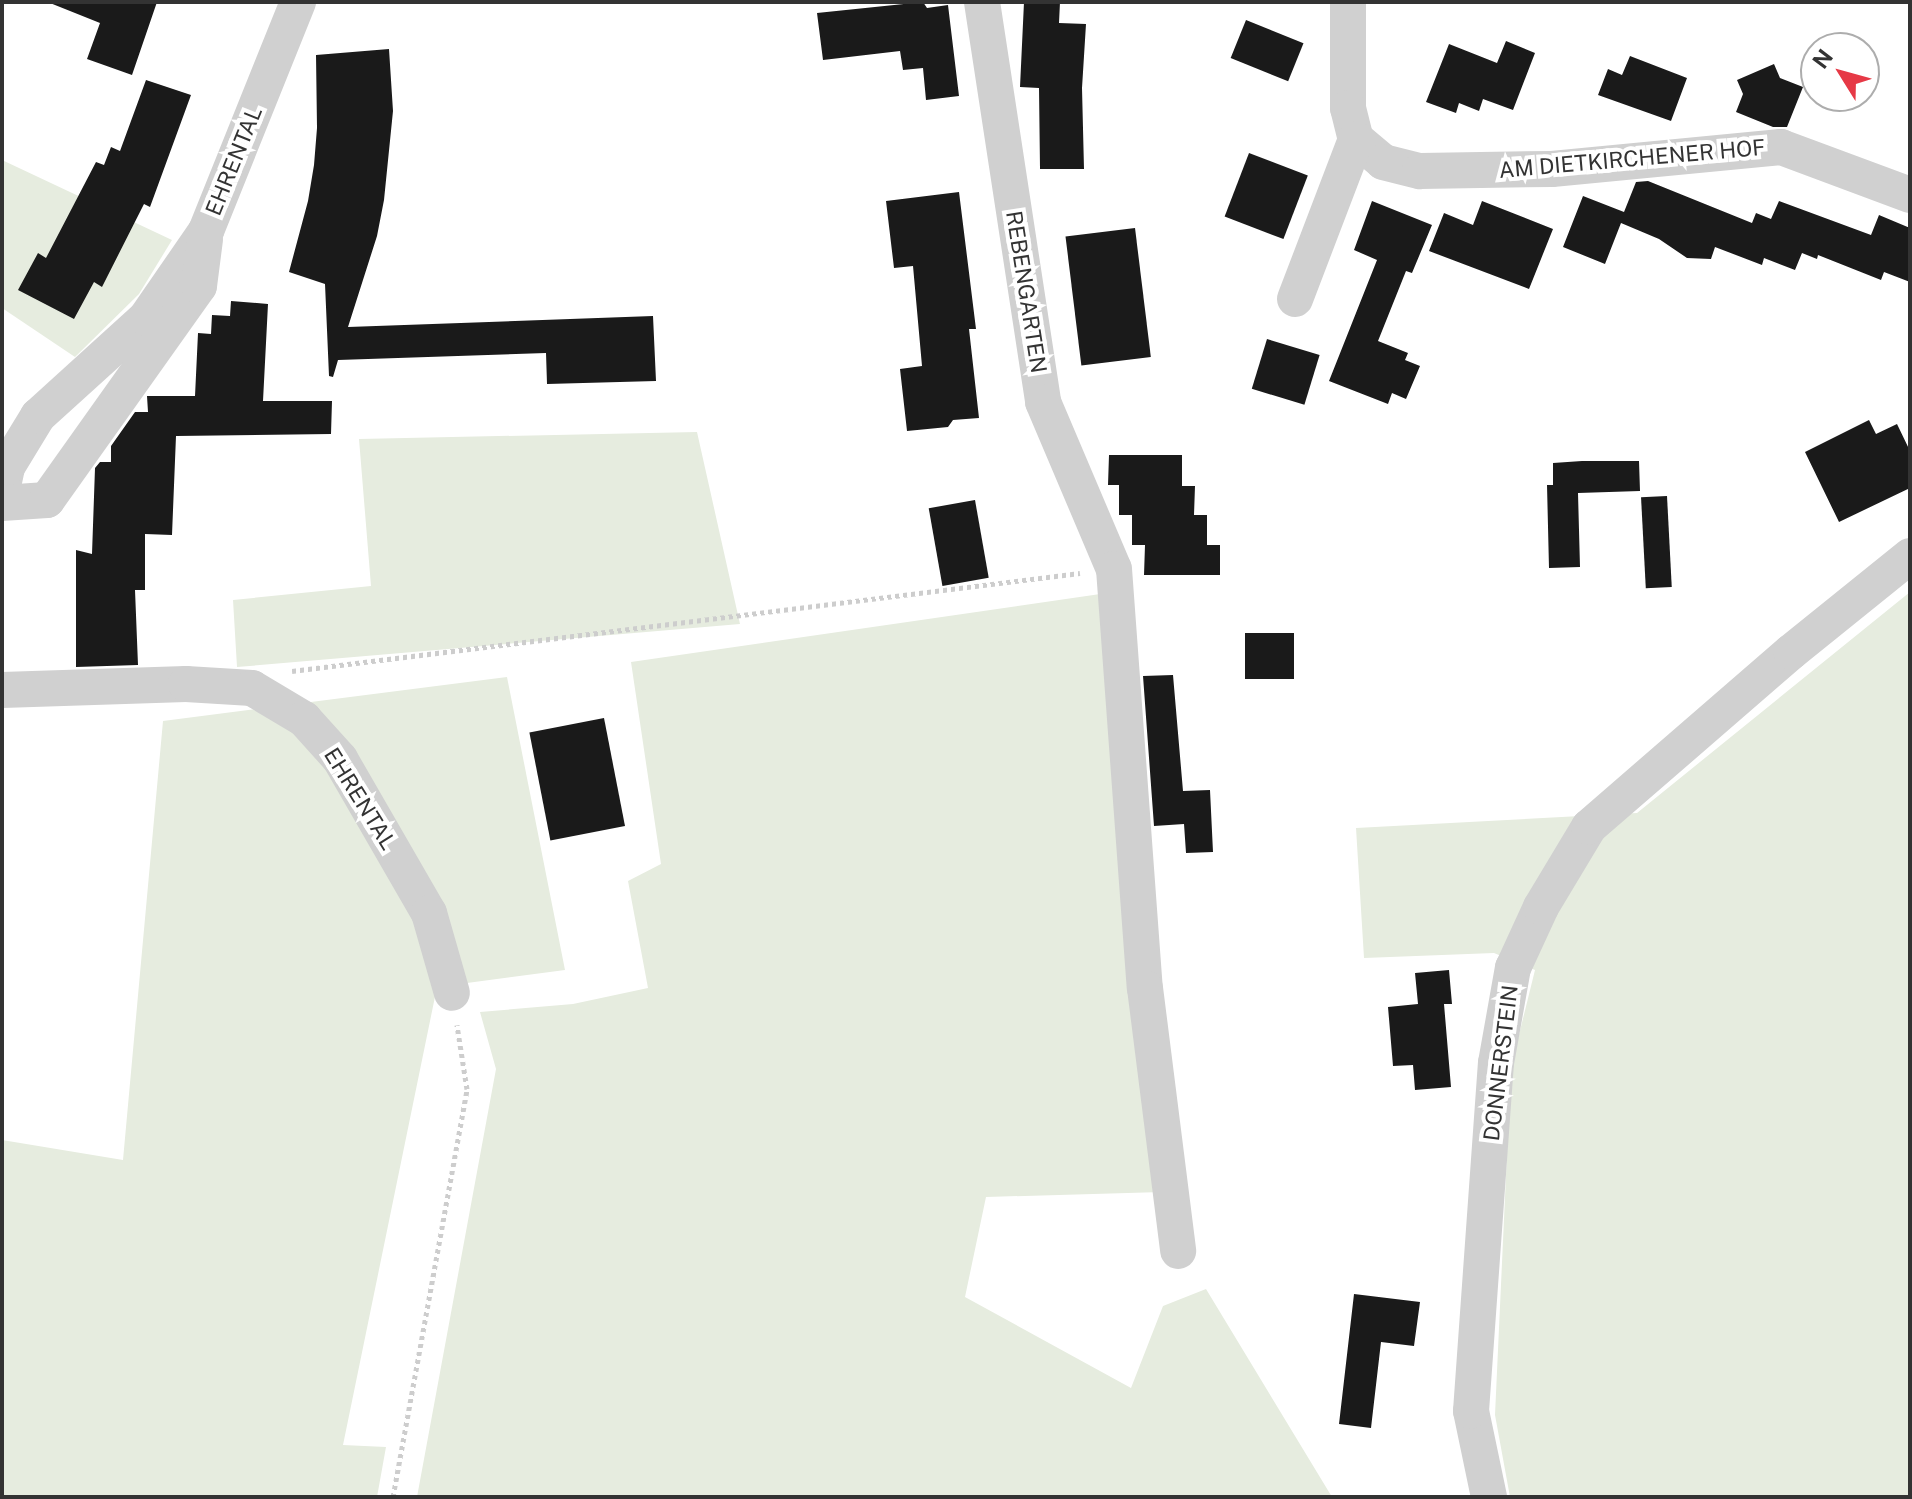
<!DOCTYPE html>
<style>
body{margin:0}
#map{position:relative;width:1912px;height:1499px;overflow:hidden;background:#fff;font-family:"Public Sans",sans-serif}
div>[style]{position:absolute}
[style*='--x']{left:calc(var(--x)*1px);top:calc(var(--y)*1px);width:calc(var(--w)*1px);rotate:calc(var(--a)*1deg)}
.green>*{inset:0;background:#e6ecdf}
.building>*{inset:0;background:#1a1a1a;transform-origin:0 0}
.path>*{height:5px;margin-top:-2.5px;transform-origin:0;background:repeating-linear-gradient(90deg,#cdcdcd 0 4px,transparent 0 8px)}
.minor>*{height:36px;margin:-18px;padding:0 18px;transform-origin:18px;border-radius:18px;background:#d0d0d0}
span{translate:-50% -50%;white-space:nowrap;text-align:center;line-height:1.15;-webkit-text-stroke:8px #fff;paint-order:stroke}
.street-label{font-size:22px;color:#333}
.frame{position:absolute;inset:0;border:4px solid #333;pointer-events:none}
.north{position:absolute;left:1800px;top:32px;width:80px;height:80px;box-sizing:border-box;background:#fff;border:2px solid #adadad;border-radius:50%;rotate:307deg;font-size:22px;font-weight:700;line-height:32px;text-align:center;color:#333}
.north::after{content:'';display:block;margin:auto;width:28px;height:36px;background:#e63946;clip-path:polygon(50% 0,100% 100%,50% 72%,0 100%)}
</style>
<div id="map">
<div class="green">
<i style="clip-path:polygon(2px 160px,172px 240px,139px 294px,75px 357px,2px 308px)"></i>
<i style="clip-path:polygon(697px 432px,740px 624px,237px 667px,233px 600px,371px 586px,359px 439px)"></i>
<i style="clip-path:polygon(1114px 592px,1162px 1192px,986px 1197px,965px 1297px,1131px 1388px,1163px 1306px,1206px 1289px,1332px 1497px,417px 1497px,496px 1069px,480px 1012px,573px 1004px,648px 988px,628px 881px,661px 864px,631px 662px)"></i>
<i style="clip-path:polygon(1910px 592px,1910px 1497px,1510px 1497px,1495px 1415px,1511px 1067px,1535px 970px,1494px 953px,1364px 958px,1356px 828px,1637px 813px)"></i>
<i style="clip-path:polygon(507px 677px,565px 970px,437px 987px,343px 1445px,386px 1447px,377px 1497px,2px 1497px,2px 1140px,123px 1160px,163px 721px)"></i>
</div>
<div class="building">
<i style="clip-path:polygon(157px 2px,132px 75px,87px 59px,100px 23px,50px 3px)"></i>
<i style="clip-path:polygon(923px 2px,927px 8px,948px 5px,959px 96px,926px 100px,923px 68px,903px 70px,900px 51px,823px 60px,817px 13px)"></i>
<i style="clip-path:polygon(1024px 2px,1060px 2px,1059px 23px,1086px 24px,1082px 88px,1084px 169px,1040px 169px,1039px 88px,1020px 87px)"></i>
<i style="left:1246px;top:20px;width:62px;height:41px;rotate:22deg"></i>
<i style="clip-path:polygon(1506px 41px,1535px 53px,1513px 110px,1483px 99px,1479px 111px,1459px 103px,1456px 113px,1426px 102px,1449px 44px,1497px 63px)"></i>
<i style="clip-path:polygon(389px 49px,393px 111px,384px 200px,377px 236px,348px 327px,653px 316px,656px 381px,547px 384px,546px 353px,338px 360px,333px 377px,329px 376px,325px 284px,289px 272px,308px 201px,314px 165px,317px 128px,316px 55px)"></i>
<i style="clip-path:polygon(1630px 56px,1687px 78px,1671px 121px,1598px 95px,1608px 69px,1622px 75px)"></i>
<i style="clip-path:polygon(1774px 64px,1780px 78px,1803px 87px,1787px 127px,1773px 127px,1736px 112px,1743px 94px,1737px 80px)"></i>
<i style="clip-path:polygon(146px 80px,191px 95px,150px 207px,144px 204px,102px 287px,94px 282px,74px 319px,18px 290px,38px 253px,46px 258px,96px 162px,104px 165px,111px 147px,120px 151px)"></i>
<i style="left:1249px;top:153px;width:63px;height:68px;rotate:21deg"></i>
<i style="clip-path:polygon(1648px 181px,1752px 223px,1756px 213px,1771px 219px,1779px 201px,1871px 235px,1879px 215px,1910px 228px,1910px 282px,1884px 272px,1881px 280px,1818px 255px,1817px 259px,1802px 253px,1795px 270px,1764px 258px,1762px 265px,1715px 247px,1711px 259px,1687px 258px,1659px 239px,1621px 223px,1605px 264px,1563px 247px,1583px 196px,1624px 212px,1636px 182px)"></i>
<i style="clip-path:polygon(959px 192px,976px 329px,969px 329px,979px 418px,953px 420px,948px 427px,907px 431px,900px 369px,922px 366px,913px 266px,894px 268px,886px 201px)"></i>
<i style="clip-path:polygon(1372px 201px,1432px 225px,1412px 273px,1406px 271px,1378px 341px,1408px 353px,1405px 360px,1420px 366px,1406px 399px,1392px 393px,1388px 404px,1329px 381px,1377px 260px,1354px 250px)"></i>
<i style="clip-path:polygon(1482px 201px,1553px 229px,1529px 289px,1429px 251px,1444px 213px,1473px 225px)"></i>
<i style="left:1135px;top:228px;width:130px;height:70px;rotate:83deg"></i>
<i style="clip-path:polygon(231px 301px,268px 304px,263px 401px,332px 401px,331px 434px,176px 436px,172px 535px,145px 534px,145px 590px,135px 590px,138px 665px,76px 667px,76px 550px,92px 554px,95px 468px,100px 462px,111px 462px,111px 446px,135px 412px,148px 412px,147px 396px,195px 396px,198px 333px,211px 334px,212px 315px,230px 316px)"></i>
<i style="left:1267px;top:339px;width:55px;height:52px;rotate:17deg"></i>
<i style="clip-path:polygon(1869px 420px,1876px 434px,1897px 424px,1910px 451px,1910px 488px,1839px 522px,1805px 452px)"></i>
<i style="clip-path:polygon(1109px 455px,1182px 455px,1182px 486px,1195px 486px,1194px 515px,1207px 515px,1207px 545px,1220px 545px,1220px 575px,1144px 575px,1145px 545px,1132px 545px,1132px 515px,1119px 515px,1119px 485px,1108px 485px)"></i>
<i style="clip-path:polygon(1582px 461px,1639px 461px,1640px 491px,1578px 493px,1580px 567px,1549px 568px,1547px 485px,1553px 485px,1553px 463px)"></i>
<i style="left:1667px;top:496px;width:91px;height:26px;rotate:87deg"></i>
<i style="left:975px;top:500px;width:79px;height:47px;rotate:80deg"></i>
<i style="left:1245px;top:633px;width:49px;height:46px"></i>
<i style="clip-path:polygon(1173px 675px,1183px 791px,1210px 790px,1213px 852px,1186px 853px,1184px 824px,1154px 826px,1143px 676px)"></i>
<i style="left:604px;top:718px;width:110px;height:76px;rotate:79deg"></i>
<i style="clip-path:polygon(1449px 970px,1452px 1004px,1444px 1004px,1451px 1087px,1415px 1090px,1413px 1065px,1393px 1066px,1388px 1007px,1418px 1004px,1415px 973px)"></i>
<i style="clip-path:polygon(1354px 1294px,1420px 1302px,1414px 1346px,1381px 1342px,1371px 1428px,1339px 1424px)"></i>
</div>
<div class="path">
<i style="--x:292;--y:671;--w:794;--a:-7.09"></i>
<i style="--x:393;--y:1497;--w:415;--a:-79.7"></i>
<i style="--x:467;--y:1089;--w:65;--a:-98.9"></i>
</div>
<div class="minor">
<i style="--x:982;--y:2;--w:405;--a:81.3"></i>
<i style="--x:1043;--y:402;--w:181;--a:67"></i>
<i style="--x:1114;--y:569;--w:420;--a:85.8"></i>
<i style="--x:1145;--y:988;--w:265;--a:82.8"></i>
<i style="--x:1348;--y:2;--w:106;--a:90"></i>
<i style="--x:1348;--y:108;--w:32;--a:76"></i>
<i style="--x:1356;--y:139;--w:35;--a:40"></i>
<i style="--x:1383;--y:162;--w:38;--a:14"></i>
<i style="--x:1420;--y:171;--w:132;--a:-0.9"></i>
<i style="--x:1552;--y:169;--w:230;--a:-5.5"></i>
<i style="--x:1781;--y:147;--w:138;--a:20.4"></i>
<i style="--x:1295;--y:299;--w:171;--a:-69.1"></i>
<i style="--x:2;--y:491;--w:25;--a:-78"></i>
<i style="--x:7;--y:467;--w:60;--a:-58.7"></i>
<i style="--x:38;--y:416;--w:146;--a:-42.2"></i>
<i style="--x:146;--y:318;--w:106;--a:-55.4"></i>
<i style="--x:206;--y:231;--w:247;--a:-68.1"></i>
<i style="--x:2;--y:503;--w:45;--a:-3.8"></i>
<i style="--x:47;--y:500;--w:262;--a:-54.6"></i>
<i style="--x:199;--y:286;--w:47;--a:-82.7"></i>
<i style="--x:2;--y:690;--w:184;--a:-1.9"></i>
<i style="--x:186;--y:684;--w:66;--a:3.5"></i>
<i style="--x:252;--y:688;--w:61;--a:30.8"></i>
<i style="--x:304;--y:719;--w:54;--a:48"></i>
<i style="--x:340;--y:759;--w:178;--a:60"></i>
<i style="--x:429;--y:913;--w:83;--a:74"></i>
<i style="--x:1489;--y:1497;--w:88;--a:-101.8"></i>
<i style="--x:1471;--y:1411;--w:349;--a:-85.9"></i>
<i style="--x:1496;--y:1063;--w:97;--a:-79.9"></i>
<i style="--x:1513;--y:968;--w:67;--a:-65.3"></i>
<i style="--x:1541;--y:907;--w:93;--a:-59"></i>
<i style="--x:1589;--y:827;--w:267;--a:-40.9"></i>
<i style="--x:1791;--y:652;--w:153;--a:-38.9"></i>
</div>
<div class="street-label">
<span style="left:1632px;top:159px;rotate:-5deg">AM DIETKIRCHENER HOF</span>
<span style="left:234px;top:161px;rotate:-68deg">EHRENTAL</span>
<span style="left:1026px;top:292px;rotate:81deg">REBENGARTEN</span>
<span style="left:360px;top:799px;rotate:58deg">EHRENTAL</span>
<span style="left:1501px;top:1063px;rotate:-83deg">DONNERSTEIN</span>
</div>
<div class="frame"></div>
<div class="north">N</div>
</div>
